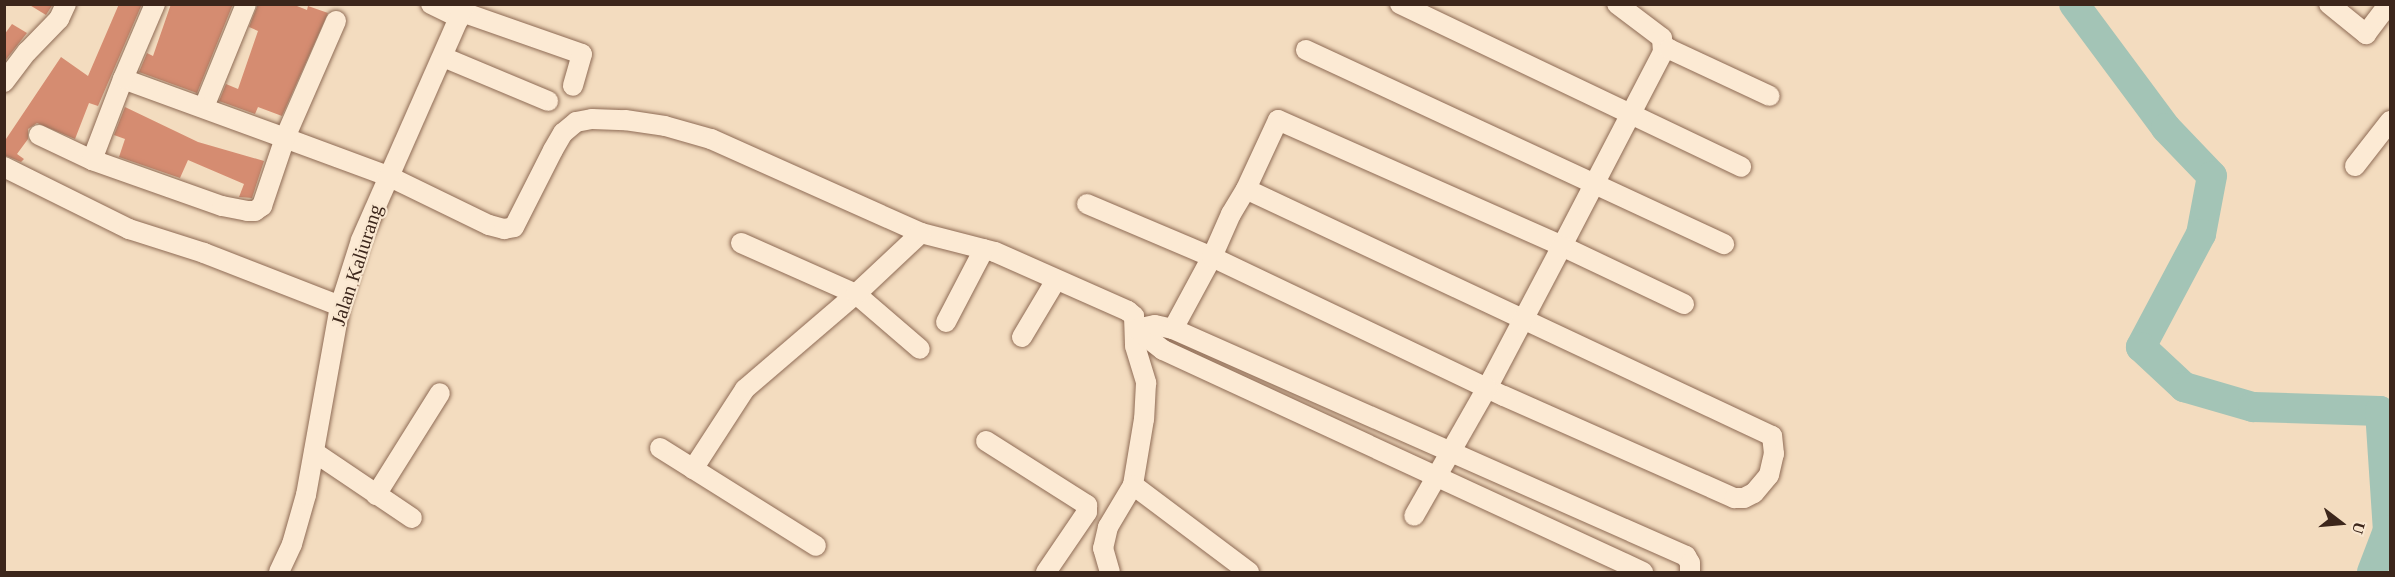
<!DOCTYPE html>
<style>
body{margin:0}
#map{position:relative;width:2395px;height:577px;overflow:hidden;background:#f3dcbf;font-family:Georgia,serif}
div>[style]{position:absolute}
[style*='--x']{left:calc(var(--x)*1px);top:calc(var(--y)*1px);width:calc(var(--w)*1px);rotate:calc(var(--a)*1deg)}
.stream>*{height:5px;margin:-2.5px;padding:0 2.5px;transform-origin:2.5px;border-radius:2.5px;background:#a3c4b6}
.river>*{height:30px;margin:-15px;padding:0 15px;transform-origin:15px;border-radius:15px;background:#a3c4b6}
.building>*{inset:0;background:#d58c71}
.roads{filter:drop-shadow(0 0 2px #8e6b55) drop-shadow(0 0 2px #8e6b55)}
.minor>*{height:20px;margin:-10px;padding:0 10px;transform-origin:10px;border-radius:10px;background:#fcead4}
span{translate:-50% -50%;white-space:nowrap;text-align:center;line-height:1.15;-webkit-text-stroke:4.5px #f9e7d0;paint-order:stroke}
.street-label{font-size:20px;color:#3c261b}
.frame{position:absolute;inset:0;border:6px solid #3c261b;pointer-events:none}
.north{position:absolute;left:2311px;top:493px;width:60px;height:60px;-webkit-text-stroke:4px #f9e7d0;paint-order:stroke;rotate:106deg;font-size:16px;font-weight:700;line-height:24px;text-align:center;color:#3c261b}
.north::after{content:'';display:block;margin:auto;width:21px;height:27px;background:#3c261b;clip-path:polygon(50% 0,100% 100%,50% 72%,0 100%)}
</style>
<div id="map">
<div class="stream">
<i style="--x:2380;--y:411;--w:10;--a:-6"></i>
</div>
<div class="river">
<i style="--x:2074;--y:4;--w:154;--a:53.4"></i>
<i style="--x:2166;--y:128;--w:66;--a:46.2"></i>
<i style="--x:2212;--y:176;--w:59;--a:100.7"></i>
<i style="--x:2201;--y:234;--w:128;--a:118"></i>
<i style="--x:2141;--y:347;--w:59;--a:42.9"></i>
<i style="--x:2184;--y:387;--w:72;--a:16.2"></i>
<i style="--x:2253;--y:407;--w:127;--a:1.8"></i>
<i style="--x:2380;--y:411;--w:119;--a:86.2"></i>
<i style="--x:2388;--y:530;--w:45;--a:110.9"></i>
</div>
<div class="building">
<i style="clip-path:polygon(28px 4px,53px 4px,46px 15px)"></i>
<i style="clip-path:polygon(119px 4px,142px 4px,98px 106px,89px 103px,75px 139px,37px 123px,28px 129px,28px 139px,17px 154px,24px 159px,21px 162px,4px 155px,4px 142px,61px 57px,88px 76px)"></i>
<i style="clip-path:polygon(171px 4px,233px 4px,197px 93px,139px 72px,147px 53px,153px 56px)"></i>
<i style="clip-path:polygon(258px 4px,292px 4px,307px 10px,308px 6px,328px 13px,282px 116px,258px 107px,255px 114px,219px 101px,226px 84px,238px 89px,258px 31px,249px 27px)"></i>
<i style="clip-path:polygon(12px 24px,27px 33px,4px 62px,4px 35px)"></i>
<i style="clip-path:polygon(125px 107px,198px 142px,264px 161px,252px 198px,239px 197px,244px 184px,188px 160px,180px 178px,119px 157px,125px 139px,114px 135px)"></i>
</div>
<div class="roads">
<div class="minor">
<i style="--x:431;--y:4;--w:32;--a:26"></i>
<i style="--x:1400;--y:4;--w:378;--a:25.5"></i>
<i style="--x:1617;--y:4;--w:56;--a:37.1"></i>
<i style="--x:1662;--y:38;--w:14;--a:86"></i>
<i style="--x:2329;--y:4;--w:48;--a:39"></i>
<i style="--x:2366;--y:34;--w:38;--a:-53"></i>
<i style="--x:462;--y:12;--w:127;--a:19.3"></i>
<i style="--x:582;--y:54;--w:33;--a:106"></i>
<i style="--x:336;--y:21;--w:128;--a:113.6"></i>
<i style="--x:285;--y:138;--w:110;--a:20.3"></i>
<i style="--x:388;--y:176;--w:112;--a:25.9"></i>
<i style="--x:489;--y:225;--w:16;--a:15"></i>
<i style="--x:504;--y:229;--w:10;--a:-11"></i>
<i style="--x:514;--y:227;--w:86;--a:-63.1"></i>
<i style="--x:553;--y:150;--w:20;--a:-60"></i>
<i style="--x:563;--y:133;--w:17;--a:-40"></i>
<i style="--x:576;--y:122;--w:16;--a:-11"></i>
<i style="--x:592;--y:119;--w:33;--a:2"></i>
<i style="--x:625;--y:120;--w:40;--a:8.5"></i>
<i style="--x:665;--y:126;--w:48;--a:15.8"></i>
<i style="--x:711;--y:139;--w:230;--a:24.1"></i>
<i style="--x:921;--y:233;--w:76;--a:14.4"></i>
<i style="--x:995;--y:252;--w:145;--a:23.9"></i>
<i style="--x:1128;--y:311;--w:8;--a:40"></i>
<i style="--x:1134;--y:316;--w:30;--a:88"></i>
<i style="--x:1135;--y:346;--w:39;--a:73"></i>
<i style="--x:1146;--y:383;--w:36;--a:93"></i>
<i style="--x:1144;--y:419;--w:67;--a:99.5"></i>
<i style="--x:1133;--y:485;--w:49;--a:120.8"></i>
<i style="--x:1108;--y:527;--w:22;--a:103"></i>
<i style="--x:1103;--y:548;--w:25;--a:74"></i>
<i style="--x:1306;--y:50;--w:461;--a:24.9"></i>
<i style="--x:443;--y:57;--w:114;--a:22.7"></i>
<i style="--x:4;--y:82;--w:38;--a:-53"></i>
<i style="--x:27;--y:52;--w:46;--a:-45.9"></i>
<i style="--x:59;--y:19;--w:17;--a:-65"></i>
<i style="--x:204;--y:107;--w:111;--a:-67.8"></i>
<i style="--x:39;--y:135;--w:59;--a:25.3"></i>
<i style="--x:92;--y:160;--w:138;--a:19.5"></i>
<i style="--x:222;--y:206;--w:25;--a:11"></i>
<i style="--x:247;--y:211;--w:8;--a:0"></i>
<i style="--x:255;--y:211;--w:9;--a:-36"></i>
<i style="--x:262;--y:206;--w:72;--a:-71.3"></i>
<i style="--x:285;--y:138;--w:172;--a:-160"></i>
<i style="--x:92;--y:160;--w:87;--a:-69.1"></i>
<i style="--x:123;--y:79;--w:82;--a:-66.9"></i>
<i style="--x:2355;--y:166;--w:57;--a:-52.1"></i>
<i style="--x:4;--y:167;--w:140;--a:26.4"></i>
<i style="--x:129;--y:229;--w:79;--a:17.7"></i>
<i style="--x:204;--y:253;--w:146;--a:21.3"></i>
<i style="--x:1087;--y:204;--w:136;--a:23"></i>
<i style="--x:1212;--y:257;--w:323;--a:25.5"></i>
<i style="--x:1504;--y:396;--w:252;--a:23.9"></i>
<i style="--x:1734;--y:498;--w:10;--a:0"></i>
<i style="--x:1744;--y:498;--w:11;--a:-27"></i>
<i style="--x:1754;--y:493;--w:23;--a:-50"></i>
<i style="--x:1769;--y:475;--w:22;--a:-77"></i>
<i style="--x:1774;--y:454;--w:18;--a:-96"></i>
<i style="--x:1772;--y:436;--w:581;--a:-154.85"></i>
<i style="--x:741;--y:243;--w:126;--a:23.9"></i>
<i style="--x:856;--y:294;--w:84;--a:40.7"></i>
<i style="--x:1684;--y:304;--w:135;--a:-154.6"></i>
<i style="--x:1562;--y:246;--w:219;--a:-62.5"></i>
<i style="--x:1663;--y:52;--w:7;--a:-27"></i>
<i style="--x:1669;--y:49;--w:111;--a:25"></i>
<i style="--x:946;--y:322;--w:82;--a:-62.5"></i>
<i style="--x:1173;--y:329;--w:82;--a:-61.6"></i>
<i style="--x:1212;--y:257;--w:47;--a:-66.2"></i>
<i style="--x:1231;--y:214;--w:29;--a:-59"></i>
<i style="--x:1246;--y:189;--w:76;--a:-65.1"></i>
<i style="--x:1278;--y:120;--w:311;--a:23.9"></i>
<i style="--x:1562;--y:246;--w:161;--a:117.8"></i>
<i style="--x:1487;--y:388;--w:147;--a:119.7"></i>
<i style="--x:1022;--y:337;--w:66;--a:-59.2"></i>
<i style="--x:986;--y:441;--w:120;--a:32.4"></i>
<i style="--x:1087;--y:505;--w:7;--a:90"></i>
<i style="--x:1087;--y:512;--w:73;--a:124.3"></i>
<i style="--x:660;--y:448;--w:184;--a:32.1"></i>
<i style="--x:314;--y:452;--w:118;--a:34"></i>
<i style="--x:693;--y:469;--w:95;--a:-57"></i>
<i style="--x:745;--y:389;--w:146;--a:-40.6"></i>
<i style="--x:856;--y:294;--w:89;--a:-43.2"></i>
<i style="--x:1133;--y:485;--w:145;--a:36.9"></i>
<i style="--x:376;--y:495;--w:120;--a:-57.9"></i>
<i style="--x:279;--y:572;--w:31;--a:-65"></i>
<i style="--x:292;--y:544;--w:51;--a:-74.1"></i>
<i style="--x:306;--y:495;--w:192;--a:-79.8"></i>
<i style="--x:340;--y:306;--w:69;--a:-72.3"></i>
<i style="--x:361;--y:240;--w:258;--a:-66.2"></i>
<i style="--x:1643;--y:572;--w:529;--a:-155.18"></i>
<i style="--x:1163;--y:350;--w:34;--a:-142"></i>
<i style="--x:1136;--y:329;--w:19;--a:-12"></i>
<i style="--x:1155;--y:325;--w:18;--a:13"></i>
<i style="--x:1173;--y:329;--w:561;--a:23.87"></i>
<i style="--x:1686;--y:556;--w:8;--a:60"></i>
<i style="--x:1690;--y:563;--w:9;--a:90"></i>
</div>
</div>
<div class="street-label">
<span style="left:357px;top:265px;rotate:-72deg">Jalan Kaliurang</span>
</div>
<div class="frame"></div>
<div class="north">U</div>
</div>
